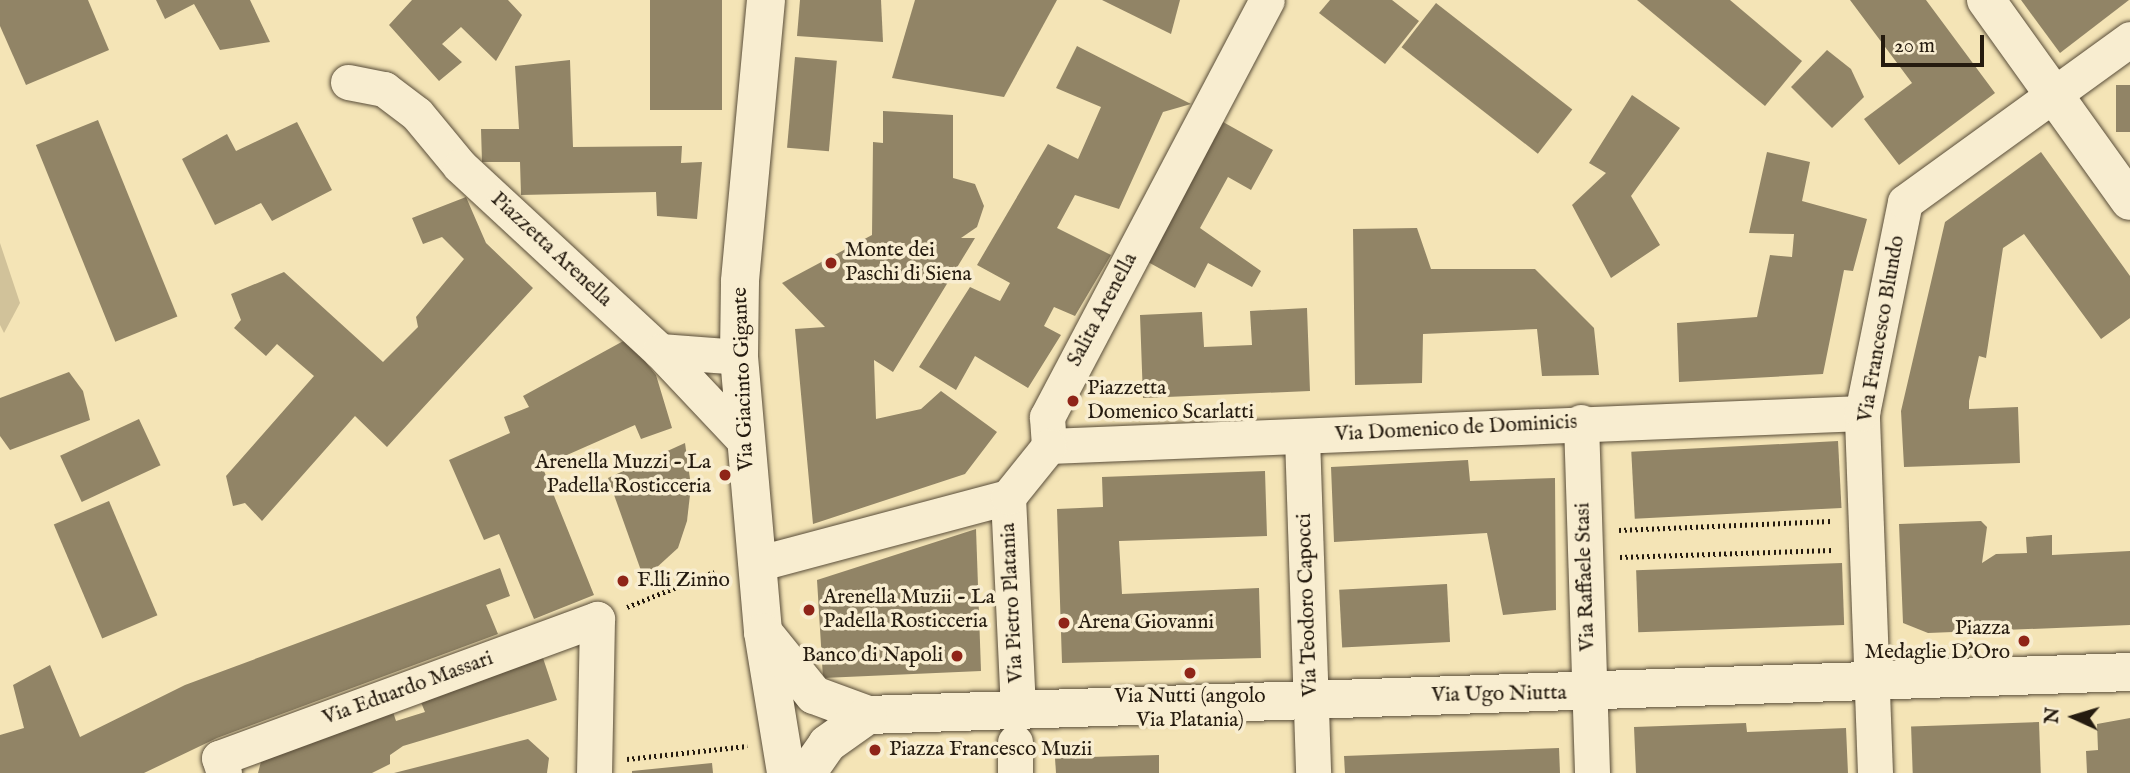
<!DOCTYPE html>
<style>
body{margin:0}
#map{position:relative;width:2130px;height:773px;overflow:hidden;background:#f4e4b6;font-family:"IM FELL English",serif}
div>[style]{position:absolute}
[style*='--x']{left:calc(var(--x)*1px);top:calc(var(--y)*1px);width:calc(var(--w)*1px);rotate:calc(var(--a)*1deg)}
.green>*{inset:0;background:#d1c29a}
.building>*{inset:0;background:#918466;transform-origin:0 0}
.path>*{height:4.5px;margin-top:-2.25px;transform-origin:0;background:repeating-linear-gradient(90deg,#251b0f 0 2px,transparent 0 5.5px)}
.roads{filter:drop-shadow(0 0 2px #594d39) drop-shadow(0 0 2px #594d39)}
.street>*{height:35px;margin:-17.5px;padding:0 17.5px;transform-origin:17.5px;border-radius:17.5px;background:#f8edd0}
.secondary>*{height:38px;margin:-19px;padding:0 19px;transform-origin:19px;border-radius:19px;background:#f8edd0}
.dots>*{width:19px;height:19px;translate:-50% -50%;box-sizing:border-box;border:4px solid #f8edd0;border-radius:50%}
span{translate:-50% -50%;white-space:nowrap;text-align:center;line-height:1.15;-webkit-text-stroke:7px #f8edd0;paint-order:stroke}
.street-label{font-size:21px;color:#251b0f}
.poi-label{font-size:21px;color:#251b0f}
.left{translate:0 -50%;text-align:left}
.right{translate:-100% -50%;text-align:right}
.north{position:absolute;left:2039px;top:682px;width:70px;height:70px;-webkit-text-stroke:5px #f8edd0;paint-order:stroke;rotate:274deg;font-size:19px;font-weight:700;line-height:28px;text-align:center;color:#251b0f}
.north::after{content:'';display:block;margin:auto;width:24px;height:32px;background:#251b0f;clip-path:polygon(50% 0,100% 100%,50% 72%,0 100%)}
.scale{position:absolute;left:1881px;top:35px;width:103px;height:32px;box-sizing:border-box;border:4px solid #251b0f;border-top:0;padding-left:9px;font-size:21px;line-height:24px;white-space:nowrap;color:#251b0f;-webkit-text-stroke:5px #f8edd0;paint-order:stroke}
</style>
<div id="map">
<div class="green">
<i style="clip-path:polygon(0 243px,20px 303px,4px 333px,0 325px)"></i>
</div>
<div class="building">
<i style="clip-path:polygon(0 0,88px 0,109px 50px,26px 85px,0 26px)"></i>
<i style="clip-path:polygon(156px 0,250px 0,270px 42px,220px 50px,194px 4px,165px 19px)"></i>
<i style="clip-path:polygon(412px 0,508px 0,522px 15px,496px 61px,461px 27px,442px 44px,462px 62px,439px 81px,389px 25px)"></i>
<i style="left:650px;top:0;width:72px;height:110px"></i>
<i style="clip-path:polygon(800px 0,881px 0,883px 42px,797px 36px)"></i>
<i style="clip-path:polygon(915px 0,1057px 0,1004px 97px,892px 78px)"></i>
<i style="clip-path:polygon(1102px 0,1180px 0,1171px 34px)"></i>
<i style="clip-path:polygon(1330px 0,1392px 0,1419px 21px,1385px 64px,1319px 13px)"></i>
<i style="clip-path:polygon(1637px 0,1730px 0,1802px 61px,1765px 106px)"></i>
<i style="clip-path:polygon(1850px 0,1926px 0,1995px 93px,1899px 165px,1864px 119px,1912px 83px)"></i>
<i style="clip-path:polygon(2021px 0,2129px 0,2060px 53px)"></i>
<i style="left:1436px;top:3px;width:173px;height:56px;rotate:38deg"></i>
<i style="clip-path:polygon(1077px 46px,1191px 104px,1163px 112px,1119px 209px,1075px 195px,1057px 228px,1111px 255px,1075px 316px,1054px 307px,1044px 326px,1061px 335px,1028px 388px,975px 356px,956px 390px,919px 367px,970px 287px,1000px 301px,1010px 283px,977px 265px,1048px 144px,1078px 159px,1101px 107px,1056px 88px)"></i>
<i style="clip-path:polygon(1827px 50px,1851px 69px,1864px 97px,1832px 128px,1791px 87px)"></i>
<i style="left:795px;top:57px;width:42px;height:91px;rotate:5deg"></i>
<i style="clip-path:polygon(570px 60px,573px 147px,682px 146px,681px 163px,702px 162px,697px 219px,657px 216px,656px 192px,521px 195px,520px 162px,482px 162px,481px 129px,519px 129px,515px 66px)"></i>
<i style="left:2130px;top:85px;width:47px;height:14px;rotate:90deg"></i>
<i style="clip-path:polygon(1632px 95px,1680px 128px,1631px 196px,1660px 245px,1611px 278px,1572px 205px,1606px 173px,1589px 163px)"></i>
<i style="clip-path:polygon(883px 111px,953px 115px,953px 178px,975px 184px,984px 206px,977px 227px,961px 238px,975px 238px,893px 372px,874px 360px,876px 419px,921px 409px,941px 391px,997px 432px,965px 474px,813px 524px,795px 329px,825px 327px,782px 283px,872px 235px,873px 142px,883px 143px)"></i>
<i style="clip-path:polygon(1216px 118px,1273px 150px,1251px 190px,1228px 177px,1200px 228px,1261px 271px,1252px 287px,1208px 263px,1195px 288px,1139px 257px)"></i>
<i style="left:98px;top:120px;width:212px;height:67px;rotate:68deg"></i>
<i style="clip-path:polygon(297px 122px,332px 190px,272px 221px,261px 203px,215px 225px,182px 159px,227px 134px,236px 151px)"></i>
<i style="clip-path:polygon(1767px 152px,1810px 162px,1802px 201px,1867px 219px,1853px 271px,1844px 270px,1823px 374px,1679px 382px,1677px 323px,1757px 317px,1770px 255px,1792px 257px,1794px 234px,1749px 233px)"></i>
<i style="clip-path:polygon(2041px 152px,2130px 276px,2130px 318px,2101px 339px,2024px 234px,2003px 248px,1986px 358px,1979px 356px,1969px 401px,1969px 409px,2018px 407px,2020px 463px,1904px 467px,1901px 411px,1945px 222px)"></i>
<i style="clip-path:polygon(466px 197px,486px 243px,533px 288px,387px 447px,355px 416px,262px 521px,245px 503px,233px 506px,226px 476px,314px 376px,277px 344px,266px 356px,234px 328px,241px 320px,231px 294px,284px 272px,383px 362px,418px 327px,416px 317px,464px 259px,442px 237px,423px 244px,412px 218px)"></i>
<i style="clip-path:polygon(1417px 228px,1431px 269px,1535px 269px,1594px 328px,1599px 375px,1542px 376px,1537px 329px,1423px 334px,1422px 383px,1355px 385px,1353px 229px)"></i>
<i style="clip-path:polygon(1307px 308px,1310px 391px,1143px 398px,1140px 315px,1202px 312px,1204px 347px,1252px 345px,1250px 311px)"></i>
<i style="clip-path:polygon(627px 339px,656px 375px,672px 428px,641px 439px,635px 425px,542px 466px,594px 595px,534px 619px,499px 534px,484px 540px,449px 460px,510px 433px,504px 417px,529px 407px,523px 396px)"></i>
<i style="clip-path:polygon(69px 372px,83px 391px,90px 420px,10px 450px,0 436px,0 398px)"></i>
<i style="left:139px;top:419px;width:51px;height:87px;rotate:65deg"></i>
<i style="left:1838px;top:441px;width:67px;height:207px;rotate:87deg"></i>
<i style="clip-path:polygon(685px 443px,691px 486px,687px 521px,678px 548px,644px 579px,608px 478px)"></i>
<i style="clip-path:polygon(1468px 460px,1470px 481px,1555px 478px,1556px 610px,1503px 615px,1487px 533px,1334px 542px,1331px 467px)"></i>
<i style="clip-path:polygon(1265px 471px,1267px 536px,1119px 541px,1122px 594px,1259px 588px,1261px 658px,1062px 663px,1057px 509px,1103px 507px,1102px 477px)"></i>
<i style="left:109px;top:501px;width:124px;height:60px;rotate:67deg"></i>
<i style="clip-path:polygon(1981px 521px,1987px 527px,1982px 563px,1996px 554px,2027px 553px,2026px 537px,2052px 535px,2052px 555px,2130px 551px,2130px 625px,1928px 633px,1903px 623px,1899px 524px)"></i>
<i style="clip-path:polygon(976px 529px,981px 671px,823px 678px,817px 580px)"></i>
<i style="left:1842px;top:563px;width:62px;height:206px;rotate:88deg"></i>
<i style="clip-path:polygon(500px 568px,510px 596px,486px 605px,498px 634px,217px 738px,144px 773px,0 773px,0 735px,24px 728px,13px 685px,50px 665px,80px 737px,185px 685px)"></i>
<i style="left:1447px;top:584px;width:58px;height:108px;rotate:87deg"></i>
<i style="clip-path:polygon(542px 655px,557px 700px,403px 746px,390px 755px,390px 764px,372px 773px,258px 773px,263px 754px,393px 712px,396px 721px,425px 712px,420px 700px)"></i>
<i style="clip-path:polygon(2130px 718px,2130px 773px,2087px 773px,2086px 751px,2098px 750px,2097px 724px)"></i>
<i style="left:2039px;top:722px;width:51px;height:128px;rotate:88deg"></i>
<i style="clip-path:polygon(1746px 723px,1747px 732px,1846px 728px,1848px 773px,1636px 773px,1634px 727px)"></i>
<i style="clip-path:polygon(528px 739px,549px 758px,547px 773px,394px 773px)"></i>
<i style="clip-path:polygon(1559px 748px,1560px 773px,1345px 773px,1344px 756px)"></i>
<i style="clip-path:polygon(1159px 755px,1159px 773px,1056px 773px,1055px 758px)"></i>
<i style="clip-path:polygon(712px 763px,713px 773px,632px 773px,632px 771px)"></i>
</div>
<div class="path">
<i style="--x:1619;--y:530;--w:212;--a:-2.4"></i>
<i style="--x:1620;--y:557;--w:212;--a:-1.9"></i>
<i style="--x:627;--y:607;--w:94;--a:-21.9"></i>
<i style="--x:1052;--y:751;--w:17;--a:-24"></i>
<i style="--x:627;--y:759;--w:121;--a:-6.2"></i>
</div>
<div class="roads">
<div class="street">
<i style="--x:348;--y:82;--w:37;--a:11"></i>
<i style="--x:384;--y:89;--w:41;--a:37.1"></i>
<i style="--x:417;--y:114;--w:67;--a:50.4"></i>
<i style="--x:460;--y:166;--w:272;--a:42.8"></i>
<i style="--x:660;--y:351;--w:122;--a:46.7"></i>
<i style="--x:660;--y:351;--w:79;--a:4.3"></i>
<i style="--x:1581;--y:422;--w:351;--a:88.2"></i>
<i style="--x:1302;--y:437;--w:336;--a:88.1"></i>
<i style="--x:1049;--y:446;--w:814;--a:-2.32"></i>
<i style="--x:1049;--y:446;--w:29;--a:-94"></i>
<i style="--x:1047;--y:417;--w:471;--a:-62.2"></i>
<i style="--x:1008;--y:497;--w:212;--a:87.3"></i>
<i style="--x:756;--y:564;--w:261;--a:-14.9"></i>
<i style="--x:1008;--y:497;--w:65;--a:-51.2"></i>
<i style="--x:1015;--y:742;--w:31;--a:90"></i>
<i style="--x:224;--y:773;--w:16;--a:-108"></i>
<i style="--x:219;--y:758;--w:403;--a:-20.2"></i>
<i style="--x:597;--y:619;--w:154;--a:91.1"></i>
<i style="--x:1875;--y:773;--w:360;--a:-92.1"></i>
<i style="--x:1862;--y:413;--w:215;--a:-78.5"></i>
<i style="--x:1905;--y:202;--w:278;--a:-35.9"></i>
</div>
<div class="secondary">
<i style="--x:766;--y:0;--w:283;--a:95.3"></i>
<i style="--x:740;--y:282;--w:75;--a:90.8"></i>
<i style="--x:739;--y:357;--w:276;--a:85"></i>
<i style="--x:763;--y:632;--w:143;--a:80.7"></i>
<i style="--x:1986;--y:0;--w:247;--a:54.4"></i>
<i style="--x:763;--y:632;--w:81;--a:51"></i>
<i style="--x:814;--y:695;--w:58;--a:20.3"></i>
<i style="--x:868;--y:715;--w:1263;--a:-1.95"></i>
<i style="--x:807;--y:773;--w:35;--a:-55"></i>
<i style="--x:827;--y:744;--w:50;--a:-35.3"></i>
</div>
</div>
<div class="dots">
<i style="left:831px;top:263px;background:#8f2418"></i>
<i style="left:1073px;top:401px;background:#8f2418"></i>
<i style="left:725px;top:475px;background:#8f2418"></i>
<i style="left:623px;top:581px;background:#8f2418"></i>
<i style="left:809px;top:610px;background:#8f2418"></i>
<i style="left:1064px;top:623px;background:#8f2418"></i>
<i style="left:2024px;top:641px;background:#8f2418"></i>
<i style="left:957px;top:656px;background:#8f2418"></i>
<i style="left:1190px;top:673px;background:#8f2418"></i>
<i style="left:875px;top:750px;background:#8f2418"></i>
</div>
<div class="street-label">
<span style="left:551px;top:250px;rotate:43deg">Piazzetta Arenella</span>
<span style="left:1103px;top:310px;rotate:-62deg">Salita Arenella</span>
<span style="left:1882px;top:329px;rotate:-80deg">Via Francesco Blundo</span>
<span style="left:744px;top:379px;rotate:-92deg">Via Giacinto Gigante</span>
<span style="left:1456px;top:429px;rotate:-3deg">Via Domenico de Dominicis</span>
<span style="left:1586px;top:577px;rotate:-92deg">Via Raffaele Stasi</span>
<span style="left:1013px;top:603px;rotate:-93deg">Via Pietro Platania</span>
<span style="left:1308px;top:605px;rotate:-92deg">Via Teodoro Capocci</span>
<span style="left:408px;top:689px;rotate:-20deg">Via Eduardo Massari</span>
<span style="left:1499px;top:695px;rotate:-1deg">Via Ugo Niutta</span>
</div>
<div class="poi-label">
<span class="left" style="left:845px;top:263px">Monte dei<br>Paschi di Siena</span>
<span class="left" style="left:1087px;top:401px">Piazzetta<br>Domenico Scarlatti</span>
<span class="right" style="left:711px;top:475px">Arenella Muzzi - La<br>Padella Rosticceria</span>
<span class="left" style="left:637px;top:581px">F.lli Zinno</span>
<span class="left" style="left:823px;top:610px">Arenella Muzii - La<br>Padella Rosticceria</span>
<span class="left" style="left:1078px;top:623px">Arena Giovanni</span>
<span class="right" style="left:2010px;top:641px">Piazza<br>Medaglie D'Oro</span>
<span class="right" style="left:943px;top:656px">Banco di Napoli</span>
<span style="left:1190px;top:709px">Via Nutti (angolo<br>Via Platania)</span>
<span class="left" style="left:889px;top:750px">Piazza Francesco Muzii</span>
</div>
<div class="north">N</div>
<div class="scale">20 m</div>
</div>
